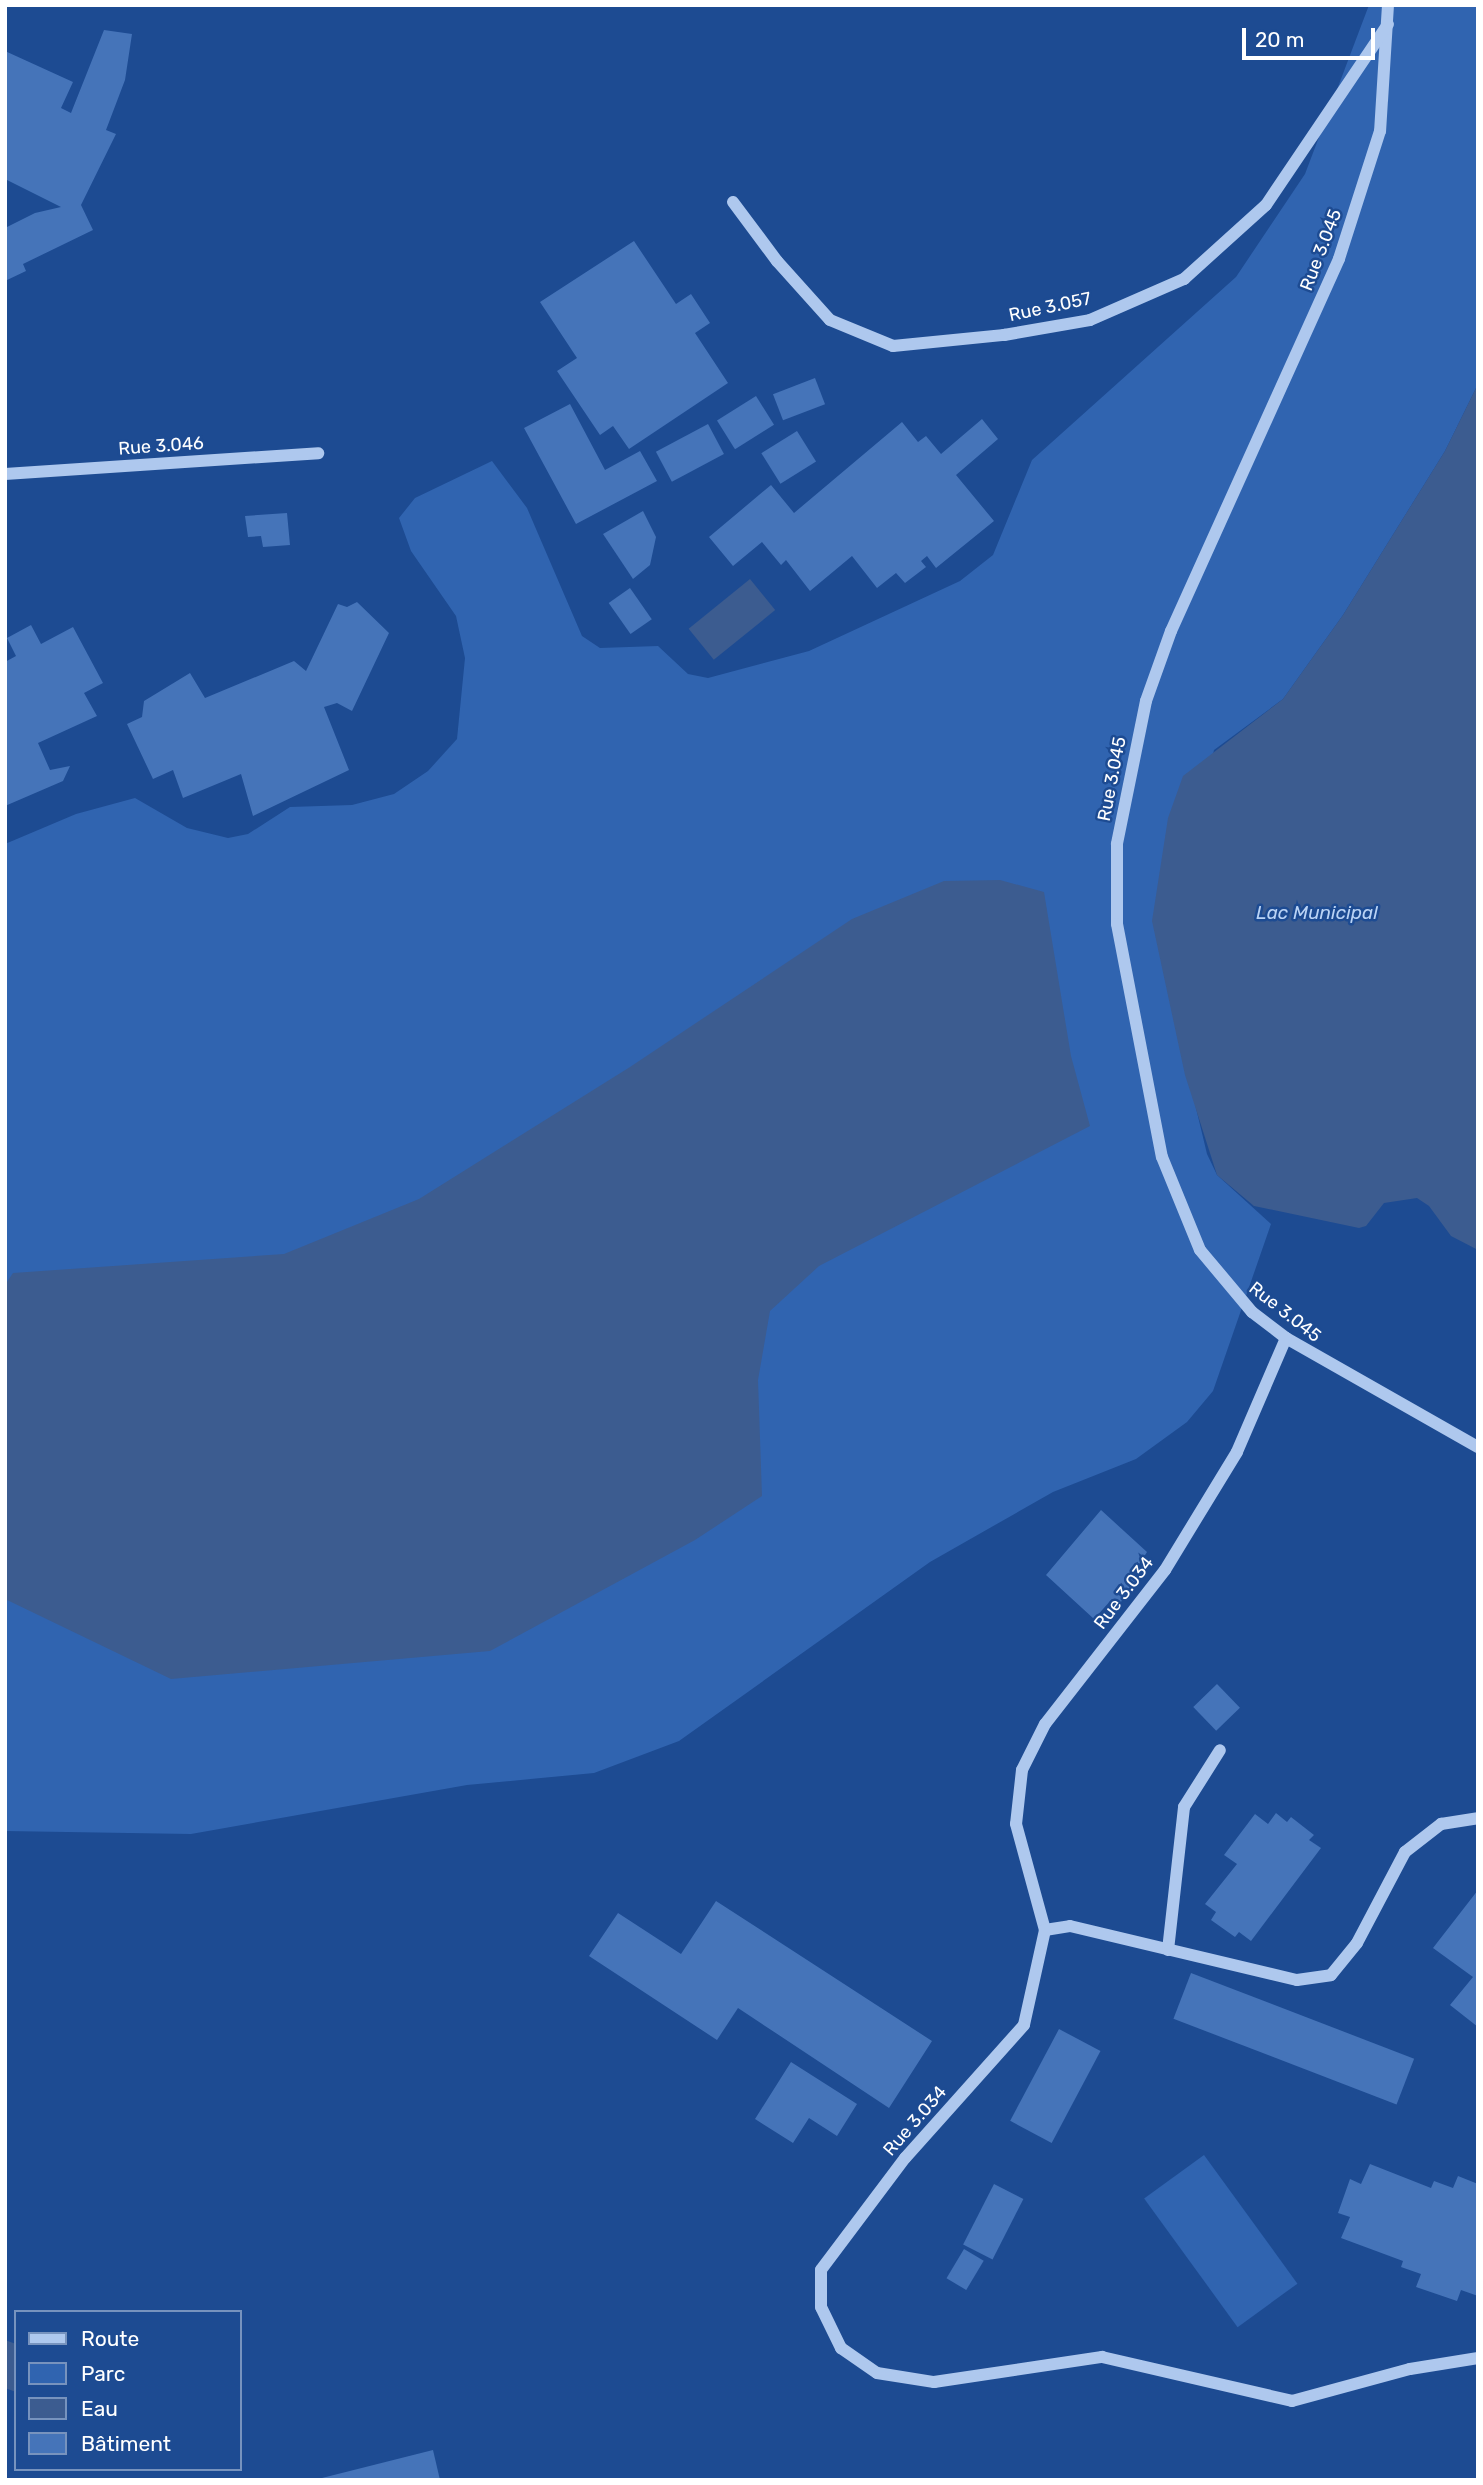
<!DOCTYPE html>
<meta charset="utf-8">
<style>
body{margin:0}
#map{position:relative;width:1483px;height:2485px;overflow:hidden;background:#1d4b92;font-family:Rubik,sans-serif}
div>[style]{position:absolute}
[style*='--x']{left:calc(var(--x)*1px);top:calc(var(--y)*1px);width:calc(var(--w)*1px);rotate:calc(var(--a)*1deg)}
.green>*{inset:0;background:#3064b0;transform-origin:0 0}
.water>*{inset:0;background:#3c5c90;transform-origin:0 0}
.building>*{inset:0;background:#4574b9;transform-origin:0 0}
.minor>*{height:12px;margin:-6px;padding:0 6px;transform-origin:6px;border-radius:6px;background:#aec8ee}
span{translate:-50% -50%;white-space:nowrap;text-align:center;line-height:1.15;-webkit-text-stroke:5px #1d4b92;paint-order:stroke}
.street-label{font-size:18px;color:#fff}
.water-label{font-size:19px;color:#bad3f5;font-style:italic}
.frame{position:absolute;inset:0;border:7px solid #fff;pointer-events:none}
.legend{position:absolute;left:14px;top:2310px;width:228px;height:161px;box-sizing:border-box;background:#1d4b92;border:2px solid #7793be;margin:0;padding:9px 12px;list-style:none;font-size:21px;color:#fff}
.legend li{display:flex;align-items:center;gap:14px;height:35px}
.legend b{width:35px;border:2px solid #7793be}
.scale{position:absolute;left:1242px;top:28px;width:133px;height:32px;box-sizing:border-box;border:4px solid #fff;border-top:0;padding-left:9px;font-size:21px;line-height:24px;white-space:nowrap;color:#fff;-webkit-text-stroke:5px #1d4b92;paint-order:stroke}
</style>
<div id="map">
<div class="green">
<i style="clip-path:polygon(1369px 5px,1478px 5px,1478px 384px,1445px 451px,1343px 615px,1283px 699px,1214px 750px,1163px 970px,1207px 1154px,1217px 1175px,1271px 1224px,1213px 1391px,1187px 1422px,1136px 1459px,1053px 1492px,930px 1562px,679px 1741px,594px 1773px,467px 1785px,191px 1834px,5px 1831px,5px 844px,76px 814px,135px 798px,187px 828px,228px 838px,248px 834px,290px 807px,352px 805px,394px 794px,428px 771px,457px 739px,465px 658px,456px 616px,411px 551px,399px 518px,415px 498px,492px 461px,527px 508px,582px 636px,600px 648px,658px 646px,688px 674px,708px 678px,809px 651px,960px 581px,993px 555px,1032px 460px,1236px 277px,1305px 174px)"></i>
<i style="left:1204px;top:2155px;width:159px;height:74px;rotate:54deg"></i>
</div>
<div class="water">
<i style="clip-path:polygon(1478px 384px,1478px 1250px,1451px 1236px,1429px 1206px,1417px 1198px,1384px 1203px,1366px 1226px,1359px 1228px,1254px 1206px,1217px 1175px,1185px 1075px,1152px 921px,1168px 818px,1183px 776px,1283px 699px,1343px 615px,1445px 451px)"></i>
<i style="left:750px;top:579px;width:40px;height:79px;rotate:51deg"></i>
<i style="clip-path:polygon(1000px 880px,1044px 892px,1071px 1056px,1090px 1126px,819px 1266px,770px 1311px,758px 1380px,762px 1496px,695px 1540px,490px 1651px,171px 1679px,5px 1599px,5px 1285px,13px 1273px,284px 1254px,419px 1199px,630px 1067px,852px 919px,944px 881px)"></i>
<i style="clip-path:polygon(5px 2340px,16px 2344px,16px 2392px,5px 2388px)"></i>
</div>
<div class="building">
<i style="clip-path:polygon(104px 30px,132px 34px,125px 80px,106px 130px,116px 134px,81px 205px,93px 230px,23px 264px,26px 271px,5px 281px,5px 228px,35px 213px,61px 207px,5px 179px,5px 51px,73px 82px,61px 108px,71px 113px)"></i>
<i style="clip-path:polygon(634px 241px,676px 304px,691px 294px,710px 323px,695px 333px,728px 383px,629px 449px,613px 426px,600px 435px,557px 371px,577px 358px,540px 302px)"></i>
<i style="left:815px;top:378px;width:28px;height:45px;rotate:69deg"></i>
<i style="left:756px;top:396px;width:34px;height:46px;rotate:58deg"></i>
<i style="clip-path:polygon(570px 404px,605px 470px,640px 451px,657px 481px,576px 524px,524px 428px)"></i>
<i style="clip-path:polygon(982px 419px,998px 439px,956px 475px,994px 521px,936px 568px,927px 556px,921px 561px,926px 567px,905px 583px,896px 573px,877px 588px,852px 556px,810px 591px,786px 560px,781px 565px,762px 542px,733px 566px,709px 537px,771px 485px,794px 513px,902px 422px,918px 442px,926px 436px,941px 454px)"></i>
<i style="left:708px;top:424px;width:34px;height:59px;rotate:62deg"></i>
<i style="left:797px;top:431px;width:36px;height:42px;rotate:58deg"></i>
<i style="clip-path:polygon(643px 511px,656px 537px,650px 565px,633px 579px,603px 534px)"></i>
<i style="clip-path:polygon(287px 513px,290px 545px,263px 547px,261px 536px,248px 537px,245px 516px)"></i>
<i style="left:630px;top:588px;width:38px;height:26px;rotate:55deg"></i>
<i style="clip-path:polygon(357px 602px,389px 633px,352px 711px,337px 703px,324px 707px,349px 770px,253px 816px,241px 774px,183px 798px,173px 770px,153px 779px,127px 724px,142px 717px,144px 701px,190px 673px,205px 698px,294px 661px,306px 671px,338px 604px,347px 607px)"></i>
<i style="clip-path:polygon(31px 625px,41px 644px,73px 627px,103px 683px,84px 693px,97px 716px,38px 743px,50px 770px,70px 766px,63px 781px,5px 806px,5px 662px,16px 656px,7px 638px)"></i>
<i style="clip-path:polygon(1101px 1510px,1147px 1552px,1134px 1572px,1142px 1579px,1118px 1605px,1112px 1599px,1094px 1619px,1046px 1575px)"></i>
<i style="left:1217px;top:1684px;width:33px;height:33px;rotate:46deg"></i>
<i style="clip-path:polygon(1276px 1813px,1287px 1822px,1291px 1817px,1314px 1835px,1309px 1840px,1321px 1848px,1251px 1941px,1239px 1932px,1235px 1937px,1211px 1920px,1216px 1912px,1205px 1904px,1237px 1864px,1224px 1855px,1255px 1814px,1268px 1824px)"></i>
<i style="clip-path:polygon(1478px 1890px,1478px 2027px,1450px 2005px,1473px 1977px,1433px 1948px)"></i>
<i style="clip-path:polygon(716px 1901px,932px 2041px,889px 2108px,738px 2008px,717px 2040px,589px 1956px,618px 1913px,681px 1954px)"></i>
<i style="left:1191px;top:1973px;width:239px;height:49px;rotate:21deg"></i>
<i style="left:1059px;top:2029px;width:47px;height:104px;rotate:28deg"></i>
<i style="clip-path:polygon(791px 2062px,857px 2104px,837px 2136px,809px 2118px,793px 2143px,755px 2119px)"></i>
<i style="clip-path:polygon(1370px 2164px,1431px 2188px,1434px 2181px,1453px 2188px,1458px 2176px,1478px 2184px,1478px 2296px,1461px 2290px,1457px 2301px,1416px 2287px,1421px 2274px,1401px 2267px,1403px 2261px,1341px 2238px,1350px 2217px,1338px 2213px,1350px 2179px,1361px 2184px)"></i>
<i style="left:994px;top:2184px;width:33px;height:68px;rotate:27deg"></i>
<i style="left:964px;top:2249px;width:23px;height:34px;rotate:31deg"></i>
<i style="clip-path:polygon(433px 2450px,440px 2480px,323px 2480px,322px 2478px)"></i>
</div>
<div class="minor">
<i style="--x:1388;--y:5;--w:126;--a:93.6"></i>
<i style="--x:1380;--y:131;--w:134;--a:107.8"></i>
<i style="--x:1339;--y:259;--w:408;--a:114.3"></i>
<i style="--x:1171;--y:631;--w:74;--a:109.7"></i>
<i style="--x:1146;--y:701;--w:146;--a:101.5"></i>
<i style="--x:1117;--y:844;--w:80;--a:90"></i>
<i style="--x:1117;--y:924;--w:237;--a:79.1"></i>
<i style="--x:1162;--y:1157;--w:100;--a:67.8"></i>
<i style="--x:1200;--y:1250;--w:81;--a:50"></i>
<i style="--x:1252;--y:1312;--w:43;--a:37.4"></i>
<i style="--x:1286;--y:1338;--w:221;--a:29.6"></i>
<i style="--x:733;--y:202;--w:74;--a:53.3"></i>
<i style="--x:777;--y:261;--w:79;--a:48.1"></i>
<i style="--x:830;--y:320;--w:68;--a:22.4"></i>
<i style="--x:893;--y:346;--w:112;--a:-5.7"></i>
<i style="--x:1004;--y:335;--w:87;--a:-9.9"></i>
<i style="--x:1090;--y:320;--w:103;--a:-23.6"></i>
<i style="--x:1184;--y:279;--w:110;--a:-42.1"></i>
<i style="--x:1266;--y:205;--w:218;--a:-56"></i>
<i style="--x:5;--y:474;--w:314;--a:-3.8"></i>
<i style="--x:1286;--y:1338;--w:124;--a:113.3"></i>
<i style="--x:1237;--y:1452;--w:138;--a:121.4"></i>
<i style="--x:1165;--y:1570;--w:195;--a:127.9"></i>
<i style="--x:1045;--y:1724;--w:51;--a:116.6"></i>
<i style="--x:1022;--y:1770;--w:54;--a:96.3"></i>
<i style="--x:1016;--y:1824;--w:110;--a:74.7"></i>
<i style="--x:1045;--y:1930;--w:97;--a:102.5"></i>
<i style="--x:1024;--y:2025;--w:178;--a:131.8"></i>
<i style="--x:905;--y:2158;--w:140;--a:126.9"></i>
<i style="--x:821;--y:2270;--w:37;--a:90"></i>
<i style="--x:821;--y:2307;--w:46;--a:64"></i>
<i style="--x:841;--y:2348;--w:44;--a:34.8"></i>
<i style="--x:877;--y:2373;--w:58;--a:9"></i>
<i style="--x:934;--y:2382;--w:170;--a:-8.5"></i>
<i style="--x:1102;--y:2357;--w:195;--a:13"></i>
<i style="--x:1292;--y:2401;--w:122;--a:-15.2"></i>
<i style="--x:1410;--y:2369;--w:69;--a:-9.2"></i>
<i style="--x:1045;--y:1930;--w:25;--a:-9"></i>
<i style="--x:1070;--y:1926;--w:233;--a:13.4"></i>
<i style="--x:1297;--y:1980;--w:34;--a:-8"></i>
<i style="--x:1331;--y:1975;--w:41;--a:-50.9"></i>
<i style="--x:1357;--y:1943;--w:103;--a:-62.2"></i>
<i style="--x:1405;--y:1852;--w:46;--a:-37.9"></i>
<i style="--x:1441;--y:1824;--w:37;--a:-9"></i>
<i style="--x:1168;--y:1950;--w:144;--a:-83.6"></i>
<i style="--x:1184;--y:1807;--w:67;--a:-57.7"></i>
</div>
<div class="street-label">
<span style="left:1321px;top:250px;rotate:-69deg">Rue 3.045</span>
<span style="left:1050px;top:307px;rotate:-12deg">Rue 3.057</span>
<span style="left:161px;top:446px;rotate:-4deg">Rue 3.046</span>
<span style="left:1112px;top:779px;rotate:-79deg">Rue 3.045</span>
<span style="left:1285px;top:1312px;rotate:38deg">Rue 3.045</span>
<span style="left:1124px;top:1593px;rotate:-53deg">Rue 3.034</span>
<span style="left:915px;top:2121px;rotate:-49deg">Rue 3.034</span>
</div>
<div class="water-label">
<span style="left:1317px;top:913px">Lac Municipal</span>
</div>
<div class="frame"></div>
<ul class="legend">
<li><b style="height:9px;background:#aec8ee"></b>Route</li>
<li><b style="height:19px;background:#3064b0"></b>Parc</li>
<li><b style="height:19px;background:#3c5c90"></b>Eau</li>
<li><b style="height:19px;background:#4574b9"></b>Bâtiment</li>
</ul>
<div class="scale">20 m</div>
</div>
